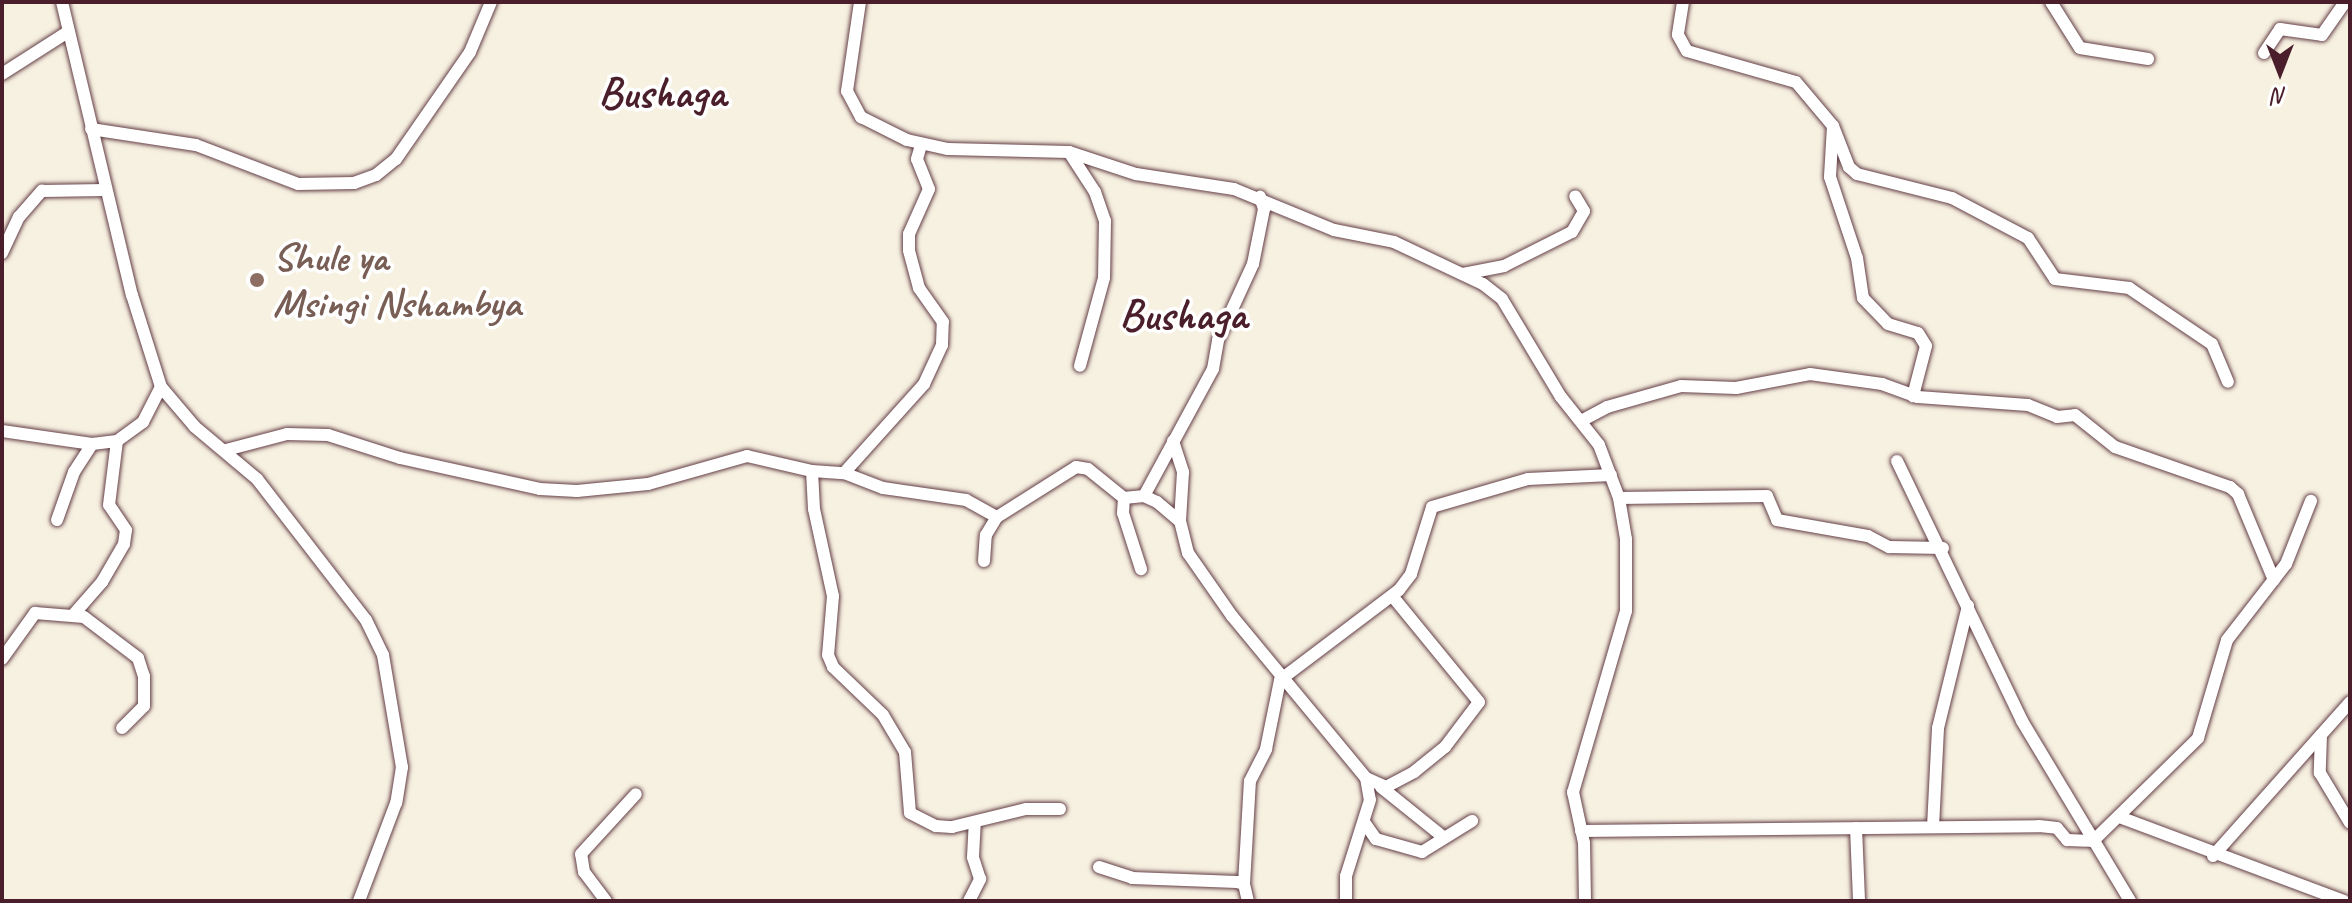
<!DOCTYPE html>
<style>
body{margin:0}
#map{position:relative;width:2352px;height:903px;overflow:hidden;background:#f7f1e1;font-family:Caveat,sans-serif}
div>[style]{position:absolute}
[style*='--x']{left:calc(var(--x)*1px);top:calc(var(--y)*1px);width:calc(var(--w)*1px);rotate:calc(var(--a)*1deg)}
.roads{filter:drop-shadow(0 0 2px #643e46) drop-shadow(0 0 2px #643e46)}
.minor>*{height:12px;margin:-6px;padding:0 6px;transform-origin:6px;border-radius:6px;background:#fff}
.dots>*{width:22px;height:22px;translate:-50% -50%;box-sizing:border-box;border:4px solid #fff;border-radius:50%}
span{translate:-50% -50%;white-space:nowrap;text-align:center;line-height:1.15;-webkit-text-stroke:7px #fff;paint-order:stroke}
.education-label{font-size:40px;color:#785e54;font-weight:700}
.left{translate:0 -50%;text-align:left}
.quarter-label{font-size:44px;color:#4a1f2b;font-weight:700}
.frame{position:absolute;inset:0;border:4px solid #4a1f2b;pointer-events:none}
.north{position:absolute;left:2240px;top:32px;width:80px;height:80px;-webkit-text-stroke:6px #fff;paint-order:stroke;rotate:180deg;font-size:22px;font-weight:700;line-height:32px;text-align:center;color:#4a1f2b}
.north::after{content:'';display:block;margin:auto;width:28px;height:36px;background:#4a1f2b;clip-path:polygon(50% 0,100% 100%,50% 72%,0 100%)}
</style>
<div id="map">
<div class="roads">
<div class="minor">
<i style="--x:62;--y:2;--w:301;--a:76.6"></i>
<i style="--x:132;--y:295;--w:96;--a:72.5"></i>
<i style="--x:161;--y:387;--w:52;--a:49.6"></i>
<i style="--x:195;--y:427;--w:81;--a:40"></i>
<i style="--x:257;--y:479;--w:178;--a:52.3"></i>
<i style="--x:366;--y:620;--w:39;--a:64"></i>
<i style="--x:383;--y:655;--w:114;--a:80.4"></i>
<i style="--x:402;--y:767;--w:36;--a:99"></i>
<i style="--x:396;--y:803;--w:105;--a:110.7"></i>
<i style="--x:860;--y:2;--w:90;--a:98.3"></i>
<i style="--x:847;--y:91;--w:30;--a:62"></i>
<i style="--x:861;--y:117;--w:51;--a:26.6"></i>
<i style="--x:907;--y:140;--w:42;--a:12.4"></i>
<i style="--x:948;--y:149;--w:121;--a:1.4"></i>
<i style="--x:1069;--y:152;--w:71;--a:18.2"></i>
<i style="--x:1136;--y:174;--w:99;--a:8.7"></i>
<i style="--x:1234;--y:189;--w:108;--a:22.3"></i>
<i style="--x:1334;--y:230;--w:61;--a:11.3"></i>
<i style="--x:1394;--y:242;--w:98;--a:25.3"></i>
<i style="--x:1483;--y:284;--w:24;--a:38"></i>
<i style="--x:1502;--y:299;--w:114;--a:59"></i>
<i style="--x:1561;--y:397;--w:61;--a:51.6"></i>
<i style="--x:1599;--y:445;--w:57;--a:69.3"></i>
<i style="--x:1619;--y:498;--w:42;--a:80.3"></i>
<i style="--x:1626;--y:539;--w:72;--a:90"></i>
<i style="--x:1626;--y:611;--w:189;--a:106.3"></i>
<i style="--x:1573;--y:792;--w:52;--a:77.8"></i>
<i style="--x:1584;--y:843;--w:58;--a:89"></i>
<i style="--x:1683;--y:2;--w:33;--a:99"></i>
<i style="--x:1678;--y:35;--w:18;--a:61"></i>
<i style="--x:1687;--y:51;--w:113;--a:15.9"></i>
<i style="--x:1796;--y:82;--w:57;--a:49.9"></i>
<i style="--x:1833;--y:126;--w:51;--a:93.4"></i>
<i style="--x:1830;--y:177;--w:85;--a:71.6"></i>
<i style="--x:1857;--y:258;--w:40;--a:81.5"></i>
<i style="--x:1863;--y:298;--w:36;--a:46"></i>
<i style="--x:1888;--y:324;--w:31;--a:17"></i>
<i style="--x:1918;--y:333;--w:15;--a:58"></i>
<i style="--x:1926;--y:346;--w:52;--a:104.6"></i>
<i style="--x:2051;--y:2;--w:54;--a:57.8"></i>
<i style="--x:2080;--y:48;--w:69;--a:9.2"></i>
<i style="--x:2264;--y:53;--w:29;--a:-56"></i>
<i style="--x:2280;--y:29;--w:42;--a:8.1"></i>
<i style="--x:2322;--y:35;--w:40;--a:-55.1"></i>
<i style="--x:2;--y:74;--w:76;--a:-32.6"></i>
<i style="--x:1833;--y:126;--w:44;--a:68.7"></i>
<i style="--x:1849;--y:167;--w:11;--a:41"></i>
<i style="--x:1857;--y:174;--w:98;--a:14.2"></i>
<i style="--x:1952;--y:198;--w:86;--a:27.8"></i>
<i style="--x:2028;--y:238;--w:49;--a:56.6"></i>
<i style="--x:2055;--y:279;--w:75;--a:6.9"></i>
<i style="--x:2129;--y:288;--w:100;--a:34"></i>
<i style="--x:2212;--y:344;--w:41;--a:67.2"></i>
<i style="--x:91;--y:129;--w:106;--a:8.7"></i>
<i style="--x:196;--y:145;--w:109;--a:20.9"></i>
<i style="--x:298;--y:184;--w:56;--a:-1"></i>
<i style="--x:354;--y:183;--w:23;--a:-20"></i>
<i style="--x:376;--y:175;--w:26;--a:-39"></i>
<i style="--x:396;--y:159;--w:130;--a:-55.3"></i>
<i style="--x:470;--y:52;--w:54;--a:-67.2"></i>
<i style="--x:1069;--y:152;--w:48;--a:57"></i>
<i style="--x:1095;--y:192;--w:31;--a:71"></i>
<i style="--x:1105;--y:221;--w:57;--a:91"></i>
<i style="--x:1104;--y:278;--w:91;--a:105.3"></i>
<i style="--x:2;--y:253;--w:40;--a:-65"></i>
<i style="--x:19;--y:217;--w:35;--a:-49"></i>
<i style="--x:42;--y:191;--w:63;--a:-0.9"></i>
<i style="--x:1463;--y:274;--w:42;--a:-11"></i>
<i style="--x:1504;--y:266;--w:76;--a:-26.6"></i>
<i style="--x:1572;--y:232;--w:24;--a:-60"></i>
<i style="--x:1584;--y:211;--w:17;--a:-121"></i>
<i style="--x:1581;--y:421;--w:30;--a:-28"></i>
<i style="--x:1607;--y:407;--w:77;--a:-15.8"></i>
<i style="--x:1681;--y:386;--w:55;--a:2.1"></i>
<i style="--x:1736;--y:388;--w:75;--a:-10.7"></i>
<i style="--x:1810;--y:374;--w:73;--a:7.9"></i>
<i style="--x:1882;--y:384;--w:38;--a:20"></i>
<i style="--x:1918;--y:397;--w:110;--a:4.2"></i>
<i style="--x:2028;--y:405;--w:31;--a:22"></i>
<i style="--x:2057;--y:417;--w:18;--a:-6"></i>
<i style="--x:2075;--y:415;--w:51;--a:38.7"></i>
<i style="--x:2115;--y:447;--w:122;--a:19.2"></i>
<i style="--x:2230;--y:487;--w:11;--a:41"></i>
<i style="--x:2238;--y:494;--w:93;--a:67.3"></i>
<i style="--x:2;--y:431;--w:91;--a:8.2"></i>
<i style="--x:92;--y:444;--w:25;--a:-7"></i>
<i style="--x:117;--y:441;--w:32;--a:-36"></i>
<i style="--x:143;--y:422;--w:39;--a:-63"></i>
<i style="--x:1173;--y:441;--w:33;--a:72"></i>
<i style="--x:1183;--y:472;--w:49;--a:93.5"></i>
<i style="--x:1180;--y:521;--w:33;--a:76"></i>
<i style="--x:1188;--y:553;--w:77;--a:55.1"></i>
<i style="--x:1232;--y:616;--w:210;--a:50.4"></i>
<i style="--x:1366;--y:778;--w:22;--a:80"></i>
<i style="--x:1370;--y:800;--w:80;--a:107.5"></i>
<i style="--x:1346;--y:876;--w:25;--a:90"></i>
<i style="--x:226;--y:450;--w:63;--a:-14.7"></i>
<i style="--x:287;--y:434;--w:41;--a:1.4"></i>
<i style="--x:328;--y:435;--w:76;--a:17.7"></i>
<i style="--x:400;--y:458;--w:143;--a:12.5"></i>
<i style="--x:540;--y:489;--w:37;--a:3"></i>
<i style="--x:577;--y:491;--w:71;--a:-5.6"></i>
<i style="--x:648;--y:484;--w:103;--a:-15.8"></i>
<i style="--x:747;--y:456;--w:67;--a:13"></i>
<i style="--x:812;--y:471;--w:32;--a:4"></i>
<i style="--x:844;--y:473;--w:42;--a:21"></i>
<i style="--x:883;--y:488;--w:84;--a:8.2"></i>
<i style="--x:966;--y:500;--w:35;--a:29"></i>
<i style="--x:1897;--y:461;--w:288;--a:64.3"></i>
<i style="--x:2022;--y:721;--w:210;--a:59"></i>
<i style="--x:812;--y:471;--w:38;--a:87"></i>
<i style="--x:814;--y:509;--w:89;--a:77.7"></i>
<i style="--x:833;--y:596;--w:59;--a:94.8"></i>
<i style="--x:828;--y:655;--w:13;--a:67"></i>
<i style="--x:833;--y:667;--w:69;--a:43.8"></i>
<i style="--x:883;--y:715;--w:43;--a:59.3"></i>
<i style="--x:905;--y:752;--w:61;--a:85.3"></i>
<i style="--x:910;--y:813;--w:29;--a:27"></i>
<i style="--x:936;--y:826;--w:16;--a:4"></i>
<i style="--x:952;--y:827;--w:76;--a:-13.7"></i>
<i style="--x:1026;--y:809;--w:34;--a:0"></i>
<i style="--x:844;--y:473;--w:120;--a:-48"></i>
<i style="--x:924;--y:384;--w:43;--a:-65.2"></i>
<i style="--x:942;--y:345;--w:23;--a:-88"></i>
<i style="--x:943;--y:322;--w:42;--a:-125.2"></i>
<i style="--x:919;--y:288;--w:39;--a:-105"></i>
<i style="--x:909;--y:250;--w:16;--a:-90"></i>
<i style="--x:909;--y:234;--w:49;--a:-66"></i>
<i style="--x:929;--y:189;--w:32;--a:-112"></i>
<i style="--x:917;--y:159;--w:15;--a:-74"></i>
<i style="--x:1144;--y:496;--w:145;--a:-61.5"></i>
<i style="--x:1213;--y:369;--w:29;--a:-80"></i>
<i style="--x:1218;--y:340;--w:84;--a:-65.3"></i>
<i style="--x:1253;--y:264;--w:56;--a:-78.7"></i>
<i style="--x:1264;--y:209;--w:13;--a:-108"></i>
<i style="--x:1124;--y:498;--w:15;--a:94"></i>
<i style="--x:1123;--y:513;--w:59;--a:72.2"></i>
<i style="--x:1619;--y:498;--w:148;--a:-0.8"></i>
<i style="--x:1767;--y:496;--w:26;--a:67"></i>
<i style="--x:1777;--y:520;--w:92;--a:10"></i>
<i style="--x:1868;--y:536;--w:24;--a:28"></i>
<i style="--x:1889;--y:547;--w:54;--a:1.1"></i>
<i style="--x:57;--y:520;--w:51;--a:-70.5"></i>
<i style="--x:74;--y:472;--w:33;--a:-57"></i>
<i style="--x:984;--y:561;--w:26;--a:-86"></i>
<i style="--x:986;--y:535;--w:21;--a:-59"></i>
<i style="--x:997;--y:517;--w:93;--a:-32.3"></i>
<i style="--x:1076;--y:467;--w:12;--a:9"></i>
<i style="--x:1088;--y:469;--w:46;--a:38.9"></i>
<i style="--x:1124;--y:498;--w:20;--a:-6"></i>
<i style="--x:1144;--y:496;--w:14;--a:25"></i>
<i style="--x:1157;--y:502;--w:30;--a:40"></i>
<i style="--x:74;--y:614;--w:43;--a:-48.8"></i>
<i style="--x:102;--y:582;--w:44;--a:-59.9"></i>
<i style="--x:124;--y:544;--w:14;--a:-82"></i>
<i style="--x:126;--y:530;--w:30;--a:-124"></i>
<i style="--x:109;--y:505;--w:64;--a:-82.9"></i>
<i style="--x:2;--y:659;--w:57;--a:-54.3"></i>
<i style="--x:35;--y:613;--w:49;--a:4.7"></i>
<i style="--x:84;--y:617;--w:68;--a:37.2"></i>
<i style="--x:138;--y:658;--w:19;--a:72"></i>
<i style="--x:144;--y:676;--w:30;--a:90"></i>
<i style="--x:144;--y:706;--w:31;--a:135"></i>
<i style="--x:2321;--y:735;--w:38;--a:92"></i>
<i style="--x:2320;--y:773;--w:58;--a:59"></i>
<i style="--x:1366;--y:778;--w:22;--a:24"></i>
<i style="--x:1386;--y:787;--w:32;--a:-28"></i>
<i style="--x:1414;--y:772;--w:40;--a:-39"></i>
<i style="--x:1445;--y:747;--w:56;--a:-52.9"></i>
<i style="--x:1479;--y:702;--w:136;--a:-129.3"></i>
<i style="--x:1381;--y:787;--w:78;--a:38.8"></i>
<i style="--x:2122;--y:818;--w:237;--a:20.5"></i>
<i style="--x:1364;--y:822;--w:21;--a:55"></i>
<i style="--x:1376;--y:839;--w:48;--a:15.8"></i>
<i style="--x:1422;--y:852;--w:59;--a:-31.8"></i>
<i style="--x:1933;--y:827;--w:99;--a:-87.1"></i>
<i style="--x:1938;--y:728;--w:126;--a:-76.2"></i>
<i style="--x:1856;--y:828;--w:73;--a:87.6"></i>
<i style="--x:1581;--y:831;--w:458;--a:-0.6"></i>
<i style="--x:2039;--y:826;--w:18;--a:6"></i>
<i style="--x:2057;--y:828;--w:16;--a:50"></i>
<i style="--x:2067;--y:840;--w:26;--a:2"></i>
<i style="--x:2093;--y:841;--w:147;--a:-44.4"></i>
<i style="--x:2198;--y:738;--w:102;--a:-73.5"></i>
<i style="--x:2227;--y:640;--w:96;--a:-52.2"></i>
<i style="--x:2286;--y:564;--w:68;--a:-68.4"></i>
<i style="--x:2213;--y:856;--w:206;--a:-48.3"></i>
<i style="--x:1099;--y:867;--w:35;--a:18"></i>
<i style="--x:1132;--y:878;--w:105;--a:2.2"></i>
<i style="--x:1237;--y:882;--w:7;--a:16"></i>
<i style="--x:1244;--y:884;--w:17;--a:77"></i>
<i style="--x:1244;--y:884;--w:103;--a:-86.7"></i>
<i style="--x:1250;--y:781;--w:36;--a:-63"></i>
<i style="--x:1266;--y:749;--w:70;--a:-78.5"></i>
<i style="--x:1280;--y:680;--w:149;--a:-37.1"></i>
<i style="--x:1399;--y:590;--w:20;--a:-53"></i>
<i style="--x:1411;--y:574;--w:70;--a:-72.6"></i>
<i style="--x:1432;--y:507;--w:100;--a:-16.3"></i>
<i style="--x:1528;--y:479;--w:83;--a:-2.8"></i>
<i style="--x:606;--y:901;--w:36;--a:-127"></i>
<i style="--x:584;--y:872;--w:18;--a:-99"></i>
<i style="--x:581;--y:854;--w:81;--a:-47.5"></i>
<i style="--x:969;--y:901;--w:25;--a:-63"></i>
<i style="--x:980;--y:879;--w:23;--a:-108"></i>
<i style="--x:973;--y:857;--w:35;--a:-87"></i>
</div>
</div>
<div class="dots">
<i style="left:257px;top:280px;background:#8d6e63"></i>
</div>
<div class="education-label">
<span class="left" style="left:273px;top:280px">Shule ya<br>Msingi Nshambya</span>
</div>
<div class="quarter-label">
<span style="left:662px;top:93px">Bushaga</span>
<span style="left:1183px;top:315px">Bushaga</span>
</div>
<div class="frame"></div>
<div class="north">N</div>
</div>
